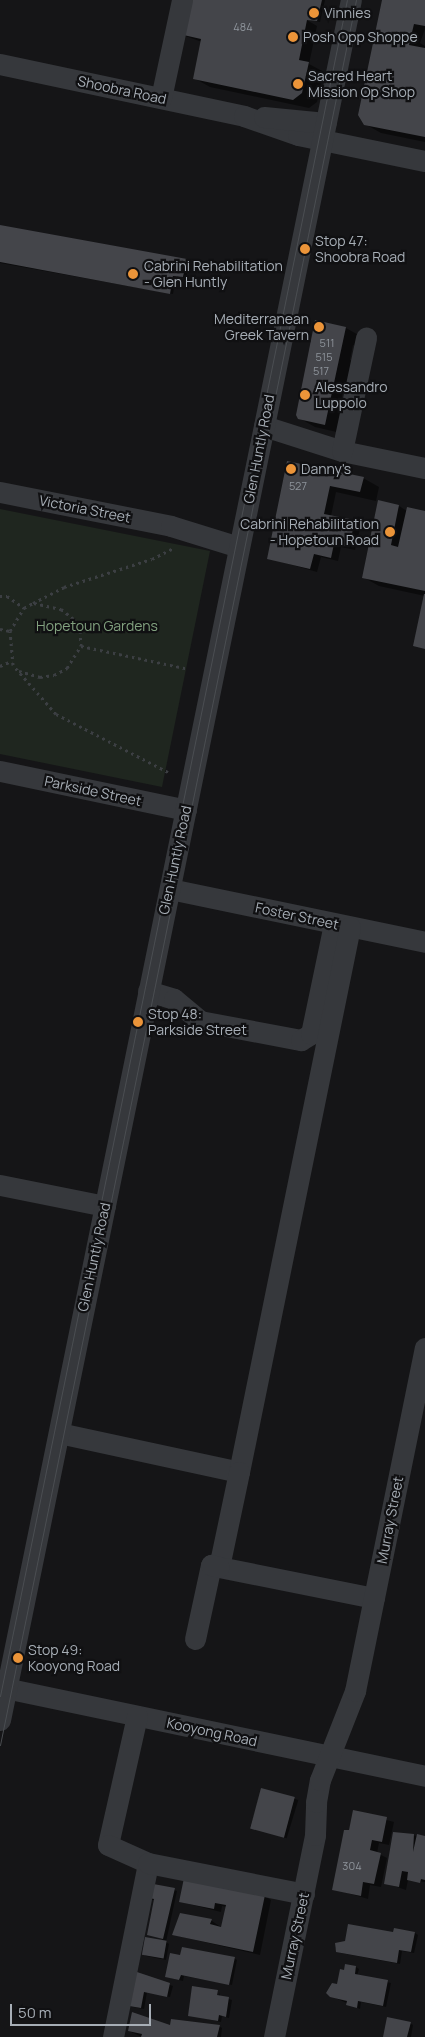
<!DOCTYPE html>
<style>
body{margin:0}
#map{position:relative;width:425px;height:2037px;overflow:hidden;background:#151517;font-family:Manrope,sans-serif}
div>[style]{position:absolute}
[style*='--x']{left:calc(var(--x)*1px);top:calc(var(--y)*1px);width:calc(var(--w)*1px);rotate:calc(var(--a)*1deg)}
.green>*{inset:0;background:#1f261f}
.shadow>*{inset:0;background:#0007;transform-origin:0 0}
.building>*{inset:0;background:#44454a;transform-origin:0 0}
.path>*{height:3px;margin-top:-1.5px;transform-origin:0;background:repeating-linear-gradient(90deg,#3c3f43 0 2.5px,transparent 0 6.5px)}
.minor>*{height:21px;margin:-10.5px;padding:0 10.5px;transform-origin:10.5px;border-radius:10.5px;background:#36383c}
.tram>*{height:1px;margin:-0.5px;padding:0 0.5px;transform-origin:0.5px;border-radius:0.5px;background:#4b4e52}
.dots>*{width:14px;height:14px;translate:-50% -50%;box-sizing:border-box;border:2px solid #101012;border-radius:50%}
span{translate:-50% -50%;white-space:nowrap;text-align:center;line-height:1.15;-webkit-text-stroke:4.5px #101012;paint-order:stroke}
.number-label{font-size:11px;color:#8e949b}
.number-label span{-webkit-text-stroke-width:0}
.poi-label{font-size:14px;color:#a7aeb6}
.left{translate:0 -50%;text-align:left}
.right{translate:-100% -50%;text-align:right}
.street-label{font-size:14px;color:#a7aeb6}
.park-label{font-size:14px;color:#82a17f}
.scale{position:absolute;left:10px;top:2004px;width:141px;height:22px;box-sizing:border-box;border:2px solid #a7aeb6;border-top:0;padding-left:6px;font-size:15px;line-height:18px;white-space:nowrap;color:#a7aeb6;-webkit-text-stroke:4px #101012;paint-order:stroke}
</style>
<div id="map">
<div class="green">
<i style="clip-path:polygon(0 509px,210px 551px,162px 787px,0 754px)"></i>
</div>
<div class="shadow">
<i style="clip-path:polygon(187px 0,325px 0,320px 22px,305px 19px,317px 26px,309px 64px,324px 72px,317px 102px,309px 108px,210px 87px,194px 78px,202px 42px,180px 34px)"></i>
<i style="clip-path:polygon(383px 0,425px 0,425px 29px,420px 43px,425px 46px,425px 142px,381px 133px,365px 124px)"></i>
<i style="clip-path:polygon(0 226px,186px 260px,190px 262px,186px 278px,176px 276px,173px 294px,0 263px)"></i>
<i style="clip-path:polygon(316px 322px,346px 328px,362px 337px,359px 347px,353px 345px,350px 360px,356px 363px,350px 389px,344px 388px,341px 401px,347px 405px,341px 433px,315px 427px,299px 418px)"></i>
<i style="clip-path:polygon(288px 462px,363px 478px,379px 487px,376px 501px,336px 492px,331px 516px,361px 525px,355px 550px,341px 547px,338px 561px,321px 557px,317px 572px,268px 558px)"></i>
<i style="clip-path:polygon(399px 506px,407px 511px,425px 512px,425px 596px,379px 586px,363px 577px)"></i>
<i style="left:262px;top:1789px;width:38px;height:40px;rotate:17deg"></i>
<i style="clip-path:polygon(354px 1811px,394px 1822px,389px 1845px,379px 1843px,377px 1853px,387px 1858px,381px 1887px,370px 1885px,368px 1899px,334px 1889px)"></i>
<i style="clip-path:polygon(394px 1833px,425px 1837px,425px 1882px,408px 1880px,406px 1890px,385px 1883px)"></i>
<i style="clip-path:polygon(174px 1890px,177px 1891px,166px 1942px,169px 1944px,166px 1960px,146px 1956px,143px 1954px,163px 1939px,148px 1934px,156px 1900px,150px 1899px)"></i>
<i style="clip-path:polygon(264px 1896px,271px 1900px,260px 1955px,174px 1935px,181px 1914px,212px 1921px,208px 1930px,212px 1921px,222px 1928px,227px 1907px,222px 1906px,221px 1912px,181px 1902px)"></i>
<i style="clip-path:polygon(415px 1933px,418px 1935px,414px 1953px,402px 1951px,400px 1964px,341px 1953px,335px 1948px,336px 1944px)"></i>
<i style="clip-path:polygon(234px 1958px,237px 1960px,232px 1985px,184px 1976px,183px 1981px,166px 1977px)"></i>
<i style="clip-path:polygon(356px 1967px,359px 1969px,357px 1976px,391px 1983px,386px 2007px,361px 2002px,360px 2009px,331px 1996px,345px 1971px)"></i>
<i style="clip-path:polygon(131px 1972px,173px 1986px,170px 1997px,147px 1992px,144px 2009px,128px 2006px)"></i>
<i style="clip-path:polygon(219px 1992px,220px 1996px,232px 2000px,229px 2018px,222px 2016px,221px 2022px,189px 2015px,218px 2001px)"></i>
<i style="clip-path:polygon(410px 2023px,413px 2025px,411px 2037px,384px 2037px)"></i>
<i style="clip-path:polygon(219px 2026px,222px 2028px,221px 2037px,142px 2037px,129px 2031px)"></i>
</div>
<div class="building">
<i style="clip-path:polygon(186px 0,322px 0,317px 21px,307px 20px,299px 60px,309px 62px,302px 93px,293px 100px,193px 79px,201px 39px,179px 34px)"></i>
<i style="clip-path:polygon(382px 0,425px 0,425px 26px,414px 24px,409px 45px,425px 48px,425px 137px,364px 125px,358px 115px)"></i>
<i style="clip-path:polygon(0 225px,187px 259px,183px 277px,173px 276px,170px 294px,0 262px)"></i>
<i style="clip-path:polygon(315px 320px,346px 327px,325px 425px,298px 419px,296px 415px)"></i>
<i style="clip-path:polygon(287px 461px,364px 477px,360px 492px,330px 486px,324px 514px,355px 520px,349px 547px,334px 544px,331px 558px,314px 554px,310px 569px,267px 559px)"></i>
<i style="clip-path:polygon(378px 500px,399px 505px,391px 545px,398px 547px,407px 507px,425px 511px,425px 591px,362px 578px)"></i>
<i style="clip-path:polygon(424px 594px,425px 594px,425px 649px,413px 646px)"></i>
<i style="left:261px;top:1788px;width:35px;height:42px;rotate:15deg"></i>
<i style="clip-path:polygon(353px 1810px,387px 1817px,382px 1842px,372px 1840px,370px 1850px,381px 1853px,374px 1884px,363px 1882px,361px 1896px,332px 1890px,344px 1830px,349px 1830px)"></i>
<i style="clip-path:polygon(393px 1832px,414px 1834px,413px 1852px,417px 1834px,425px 1836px,425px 1880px,421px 1879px,420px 1883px,407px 1880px,408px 1872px,402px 1871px,399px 1887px,384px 1884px)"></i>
<i style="clip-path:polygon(184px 1878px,265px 1895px,253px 1952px,172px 1935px,180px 1913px,212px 1919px,210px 1924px,221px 1927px,226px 1905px,215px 1903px,214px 1909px,179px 1902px)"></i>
<i style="clip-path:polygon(148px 1883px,175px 1888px,163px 1939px,147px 1935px,154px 1899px,145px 1897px)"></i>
<i style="clip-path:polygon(348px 1924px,393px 1932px,394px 1928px,415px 1932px,411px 1952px,399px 1950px,397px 1963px,336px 1952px,335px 1943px,345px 1941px)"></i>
<i style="left:145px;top:1937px;width:22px;height:18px;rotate:10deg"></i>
<i style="clip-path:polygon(182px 1947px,235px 1957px,229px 1985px,181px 1975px,179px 1980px,165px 1977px,170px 1953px,180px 1955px)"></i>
<i style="clip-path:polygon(345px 1964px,356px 1966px,355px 1974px,388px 1980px,383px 2006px,358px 2001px,357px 2008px,346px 2005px,347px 2001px,330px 1997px,326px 1993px,332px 1983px,337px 1984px,340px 1969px,344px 1970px)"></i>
<i style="clip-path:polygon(131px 1970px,170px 1983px,167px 1997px,144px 1992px,141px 2008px,123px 2005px)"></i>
<i style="clip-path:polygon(192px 1986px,218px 1990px,217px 1995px,229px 1997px,226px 2017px,219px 2015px,218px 2021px,188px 2016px)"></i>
<i style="clip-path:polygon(132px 2012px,170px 2025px,171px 2019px,220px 2025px,217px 2037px,141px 2037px,142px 2034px,128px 2031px)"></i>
<i style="clip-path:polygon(387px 2017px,411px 2022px,407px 2037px,383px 2037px)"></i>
</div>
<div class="path">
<i style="--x:0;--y:596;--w:7;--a:0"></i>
<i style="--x:7;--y:596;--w:21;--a:35"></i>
<i style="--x:34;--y:603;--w:28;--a:13"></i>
<i style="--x:61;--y:609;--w:16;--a:38"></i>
<i style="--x:74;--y:619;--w:13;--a:63"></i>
<i style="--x:80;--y:631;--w:15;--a:86"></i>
<i style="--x:81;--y:646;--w:110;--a:12"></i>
<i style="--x:0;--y:629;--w:10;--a:11"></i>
<i style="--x:0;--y:666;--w:13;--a:-23"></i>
<i style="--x:19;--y:671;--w:22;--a:16"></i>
<i style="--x:40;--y:677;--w:14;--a:-8"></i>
<i style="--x:54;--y:675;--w:15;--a:-28"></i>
<i style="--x:67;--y:668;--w:26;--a:-58"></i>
<i style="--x:168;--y:772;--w:126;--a:-152.6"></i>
<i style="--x:56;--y:714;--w:65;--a:-131.3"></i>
<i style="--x:13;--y:665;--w:34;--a:-95"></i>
<i style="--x:10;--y:631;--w:27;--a:-59"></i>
<i style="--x:24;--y:608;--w:10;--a:-29"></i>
<i style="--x:33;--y:603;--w:35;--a:-27"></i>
<i style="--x:64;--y:587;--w:92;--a:-17.7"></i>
<i style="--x:152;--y:559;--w:25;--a:-27"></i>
</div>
<div class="minor">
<i style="--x:0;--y:64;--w:249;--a:12"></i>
<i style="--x:244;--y:116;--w:57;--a:19.4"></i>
<i style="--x:298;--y:135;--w:130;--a:11.6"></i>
<i style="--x:161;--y:98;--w:100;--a:-77.9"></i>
<i style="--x:264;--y:117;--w:62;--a:5.5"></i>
<i style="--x:264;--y:426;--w:82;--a:17.8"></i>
<i style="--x:342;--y:451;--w:85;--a:11.6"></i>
<i style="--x:342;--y:451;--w:116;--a:-78"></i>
<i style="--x:0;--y:492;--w:174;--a:11.2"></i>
<i style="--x:171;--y:526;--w:71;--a:17.2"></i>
<i style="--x:0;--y:771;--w:190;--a:11.8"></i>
<i style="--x:170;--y:889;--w:260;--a:11.7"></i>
<i style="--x:148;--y:991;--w:27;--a:17"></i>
<i style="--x:174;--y:999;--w:34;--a:40"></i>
<i style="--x:200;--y:1021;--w:103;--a:10.7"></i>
<i style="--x:301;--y:1040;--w:12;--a:-31"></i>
<i style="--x:311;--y:1034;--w:112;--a:-78.2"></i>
<i style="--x:0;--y:1185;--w:107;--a:11.3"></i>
<i style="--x:59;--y:1433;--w:184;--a:12.2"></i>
<i style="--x:239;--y:1472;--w:556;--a:-78.49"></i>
<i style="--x:239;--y:1472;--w:97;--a:101.9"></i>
<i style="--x:219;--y:1567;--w:158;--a:11.3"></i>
<i style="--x:195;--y:1639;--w:76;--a:-77.8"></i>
<i style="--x:211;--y:1565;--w:8;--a:14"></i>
<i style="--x:0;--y:1687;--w:434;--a:11.8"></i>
<i style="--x:137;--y:1716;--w:132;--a:102.7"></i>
<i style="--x:108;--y:1845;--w:44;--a:24.2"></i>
<i style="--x:0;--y:1720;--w:1755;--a:-78.47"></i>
<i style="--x:113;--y:2037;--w:177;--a:-78.6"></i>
<i style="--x:148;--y:1863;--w:159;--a:11.2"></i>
<i style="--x:274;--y:2037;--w:206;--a:-78.5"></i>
<i style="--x:315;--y:1835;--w:33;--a:-88"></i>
<i style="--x:316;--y:1802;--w:22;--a:-80"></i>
<i style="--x:320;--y:1780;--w:96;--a:-68.5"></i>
<i style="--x:355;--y:1691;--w:350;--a:-78.5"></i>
</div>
<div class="tram">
<i style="--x:0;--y:1696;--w:1731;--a:-78.44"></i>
<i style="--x:0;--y:1745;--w:1781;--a:-78.47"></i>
</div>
<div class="dots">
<i style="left:314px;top:13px;background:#eb9439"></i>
<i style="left:293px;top:37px;background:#eb9439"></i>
<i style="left:298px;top:84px;background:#eb9439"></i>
<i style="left:305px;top:249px;background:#eb9439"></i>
<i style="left:133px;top:274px;background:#eb9439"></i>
<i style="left:319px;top:327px;background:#eb9439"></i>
<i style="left:305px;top:395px;background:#eb9439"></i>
<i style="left:291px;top:469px;background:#eb9439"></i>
<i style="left:390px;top:532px;background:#eb9439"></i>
<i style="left:138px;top:1022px;background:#eb9439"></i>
<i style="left:18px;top:1658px;background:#eb9439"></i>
</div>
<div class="number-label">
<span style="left:243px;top:27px">484</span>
<span style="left:327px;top:343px">511</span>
<span style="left:324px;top:357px">515</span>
<span style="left:321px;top:371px">517</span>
<span style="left:298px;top:486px">527</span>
<span style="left:352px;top:1866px">304</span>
</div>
<div class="poi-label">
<span class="left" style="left:324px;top:13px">Vinnies</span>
<span class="left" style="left:303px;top:37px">Posh Opp Shoppe</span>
<span class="left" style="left:308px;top:84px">Sacred Heart<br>Mission Op Shop</span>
<span class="left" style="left:315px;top:249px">Stop 47:<br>Shoobra Road</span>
<span class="left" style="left:144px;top:274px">Cabrini Rehabilitation<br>- Glen Huntly</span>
<span class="right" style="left:309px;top:327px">Mediterranean<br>Greek Tavern</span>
<span class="left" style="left:315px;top:395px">Alessandro<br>Luppolo</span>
<span class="left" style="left:301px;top:469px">Danny's</span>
<span class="right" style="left:379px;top:532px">Cabrini Rehabilitation<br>- Hopetoun Road</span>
<span class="left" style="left:148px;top:1022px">Stop 48:<br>Parkside Street</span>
<span class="left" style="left:28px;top:1658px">Stop 49:<br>Kooyong Road</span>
</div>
<div class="street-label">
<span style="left:122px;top:90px;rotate:12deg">Shoobra Road</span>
<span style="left:259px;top:449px;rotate:-79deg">Glen Huntly Road</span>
<span style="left:85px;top:509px;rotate:11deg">Victoria Street</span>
<span style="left:93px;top:791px;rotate:12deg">Parkside Street</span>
<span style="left:175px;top:860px;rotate:-78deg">Glen Huntly Road</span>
<span style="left:297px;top:916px;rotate:12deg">Foster Street</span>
<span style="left:94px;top:1257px;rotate:-78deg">Glen Huntly Road</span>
<span style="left:390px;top:1520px;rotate:-79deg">Murray Street</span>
<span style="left:212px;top:1732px;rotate:12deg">Kooyong Road</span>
<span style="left:295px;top:1936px;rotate:-78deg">Murray Street</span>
</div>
<div class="park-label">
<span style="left:97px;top:626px">Hopetoun Gardens</span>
</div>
<div class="scale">50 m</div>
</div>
